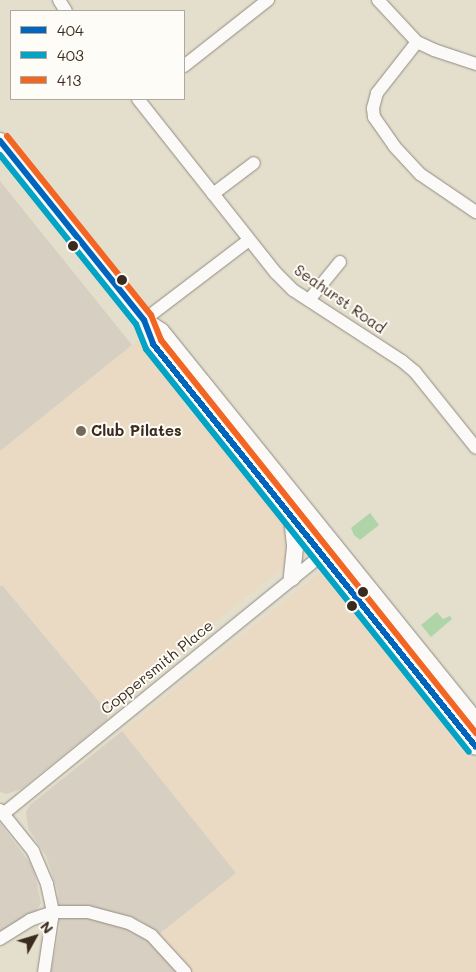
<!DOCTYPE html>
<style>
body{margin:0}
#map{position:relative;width:476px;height:972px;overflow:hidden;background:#e4dfcd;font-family:Mali,sans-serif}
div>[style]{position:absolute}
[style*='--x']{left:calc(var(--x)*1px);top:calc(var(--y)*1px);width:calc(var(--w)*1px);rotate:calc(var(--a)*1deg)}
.built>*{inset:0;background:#eadac3}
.industrial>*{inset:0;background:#d7cfc2}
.green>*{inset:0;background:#aed4a8}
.roads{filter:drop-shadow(0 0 1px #908b80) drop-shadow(0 0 1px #908b80)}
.minor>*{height:12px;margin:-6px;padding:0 6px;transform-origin:6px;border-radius:6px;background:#fbfaf8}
.major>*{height:16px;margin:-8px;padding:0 8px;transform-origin:8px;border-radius:8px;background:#fbfaf8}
.bus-1>*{height:6px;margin:-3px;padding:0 3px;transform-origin:3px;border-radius:3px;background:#0065bd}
.bus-2>*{height:6px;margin:-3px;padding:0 3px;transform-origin:3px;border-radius:3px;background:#03a3c5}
.bus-3>*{height:6px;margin:-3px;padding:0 3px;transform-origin:3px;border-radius:3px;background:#f26522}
.dots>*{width:14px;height:14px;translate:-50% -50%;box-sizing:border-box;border:2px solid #fdfcf7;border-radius:50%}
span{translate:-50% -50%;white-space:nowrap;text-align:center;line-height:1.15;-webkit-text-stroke:4px #fdfcf7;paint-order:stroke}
.street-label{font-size:15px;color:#3b2a1e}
.poi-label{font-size:15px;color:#3b2a1e;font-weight:700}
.left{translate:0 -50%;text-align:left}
.legend{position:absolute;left:10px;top:10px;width:175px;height:90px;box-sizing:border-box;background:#fdfcf7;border:1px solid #afa8a0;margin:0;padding:6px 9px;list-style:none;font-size:15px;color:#3b2a1e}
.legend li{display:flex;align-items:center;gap:10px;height:25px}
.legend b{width:25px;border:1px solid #afa8a0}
.north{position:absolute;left:10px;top:912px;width:50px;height:50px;-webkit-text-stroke:4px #fdfcf7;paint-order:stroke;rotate:51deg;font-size:14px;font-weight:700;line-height:20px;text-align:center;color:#3b2a1e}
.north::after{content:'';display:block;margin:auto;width:18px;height:22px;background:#3b2a1e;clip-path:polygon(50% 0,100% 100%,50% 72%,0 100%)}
</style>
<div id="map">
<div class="built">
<i style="clip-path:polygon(141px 338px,155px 362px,179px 392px,181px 403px,192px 415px,199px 415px,206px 419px,240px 469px,284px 523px,290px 535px,286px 564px,281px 569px,180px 651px,177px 660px,127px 700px,107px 711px,3px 585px,0 587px,0 451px)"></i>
<i style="clip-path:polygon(321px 572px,328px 573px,365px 616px,400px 669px,453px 735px,456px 747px,471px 758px,476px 759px,476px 972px,193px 972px,159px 934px,236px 873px,122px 731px)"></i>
</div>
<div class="industrial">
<i style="clip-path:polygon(0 181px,132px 345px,0 451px)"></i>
<i style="clip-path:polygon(2px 585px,107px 711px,107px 720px,21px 789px,7px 794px,0 792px,0 587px)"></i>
<i style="clip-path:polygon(122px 731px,236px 873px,159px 934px,141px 921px,125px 914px,122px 924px,144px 935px,179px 972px,51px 972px,60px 927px,58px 892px,46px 856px,28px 828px,26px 812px,30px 805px)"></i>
<i style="clip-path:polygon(0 823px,30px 863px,35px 875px,41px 903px,36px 911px,0 932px)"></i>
</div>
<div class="green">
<i style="clip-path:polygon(370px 513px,379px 525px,360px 540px,354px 535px,351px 528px)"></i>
<i style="clip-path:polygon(437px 612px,443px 619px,450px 616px,452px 619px,431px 637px,421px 625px)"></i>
</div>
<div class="roads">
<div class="minor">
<i style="--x:59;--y:0;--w:13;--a:58"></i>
<i style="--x:378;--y:0;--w:57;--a:47.1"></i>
<i style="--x:417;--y:42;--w:19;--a:25"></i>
<i style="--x:434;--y:50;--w:44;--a:18.4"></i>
<i style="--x:417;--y:42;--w:65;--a:128.1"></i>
<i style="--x:377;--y:93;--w:16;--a:105"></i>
<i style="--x:373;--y:108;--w:9;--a:84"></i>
<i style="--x:374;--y:117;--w:35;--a:55"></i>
<i style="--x:394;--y:146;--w:38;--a:47"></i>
<i style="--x:420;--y:174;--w:68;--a:34.2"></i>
<i style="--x:184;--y:66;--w:107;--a:-38.2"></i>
<i style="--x:138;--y:99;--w:222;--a:51.6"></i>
<i style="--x:276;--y:273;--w:24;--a:45"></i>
<i style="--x:293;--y:290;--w:130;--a:33.1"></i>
<i style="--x:402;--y:361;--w:17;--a:40"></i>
<i style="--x:415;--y:372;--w:97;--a:51.2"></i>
<i style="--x:213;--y:194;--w:51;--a:-37.1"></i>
<i style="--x:309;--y:300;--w:49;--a:-50.8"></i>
<i style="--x:144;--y:320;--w:132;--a:-37.3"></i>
<i style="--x:0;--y:810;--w:53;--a:51.2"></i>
<i style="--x:33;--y:851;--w:36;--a:67"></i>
<i style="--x:47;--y:884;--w:29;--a:78"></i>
<i style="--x:53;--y:912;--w:61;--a:98.5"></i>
<i style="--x:3;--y:814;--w:420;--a:-39.1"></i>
<i style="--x:0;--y:939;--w:36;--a:-32"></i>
<i style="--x:30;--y:920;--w:24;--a:-19"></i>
<i style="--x:53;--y:912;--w:35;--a:0"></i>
<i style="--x:88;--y:912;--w:42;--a:15"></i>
<i style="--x:129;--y:923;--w:26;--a:29"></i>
<i style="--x:152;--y:936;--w:49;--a:47.5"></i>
</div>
<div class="major">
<i style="--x:0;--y:141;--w:230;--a:51.2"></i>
<i style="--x:144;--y:320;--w:20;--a:33"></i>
<i style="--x:161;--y:331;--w:501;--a:51.07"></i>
<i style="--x:144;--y:320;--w:26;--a:69"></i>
<i style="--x:153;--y:344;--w:516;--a:51.29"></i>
<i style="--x:292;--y:517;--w:30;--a:84"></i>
<i style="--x:295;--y:547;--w:31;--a:96"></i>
</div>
</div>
<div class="bus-1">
<i style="--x:0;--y:141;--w:230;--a:51.2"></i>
<i style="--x:144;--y:320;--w:26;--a:69"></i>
<i style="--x:153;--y:344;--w:516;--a:51.29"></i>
</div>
<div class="bus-2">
<i style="--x:0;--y:155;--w:217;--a:51.2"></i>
<i style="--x:136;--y:324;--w:27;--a:68"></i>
<i style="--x:146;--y:349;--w:516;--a:51.29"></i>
</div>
<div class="bus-3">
<i style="--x:7;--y:136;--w:230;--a:51.2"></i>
<i style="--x:151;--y:315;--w:27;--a:68"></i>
<i style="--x:161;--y:340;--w:504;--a:51.29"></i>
</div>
<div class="dots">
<i style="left:73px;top:246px;background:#3b2a1e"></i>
<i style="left:122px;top:280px;background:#3b2a1e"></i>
<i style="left:81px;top:431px;background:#76695b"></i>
<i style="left:363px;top:592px;background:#3b2a1e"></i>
<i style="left:352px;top:606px;background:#3b2a1e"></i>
</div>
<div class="street-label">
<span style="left:340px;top:299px;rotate:35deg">Seahurst Road</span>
<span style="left:157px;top:667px;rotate:-39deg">Coppersmith Place</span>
</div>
<div class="poi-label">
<span class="left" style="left:91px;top:431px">Club Pilates</span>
</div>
<ul class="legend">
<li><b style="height:6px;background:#0065bd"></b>404</li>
<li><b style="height:6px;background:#03a3c5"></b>403</li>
<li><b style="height:6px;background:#f26522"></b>413</li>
</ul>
<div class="north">N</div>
</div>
